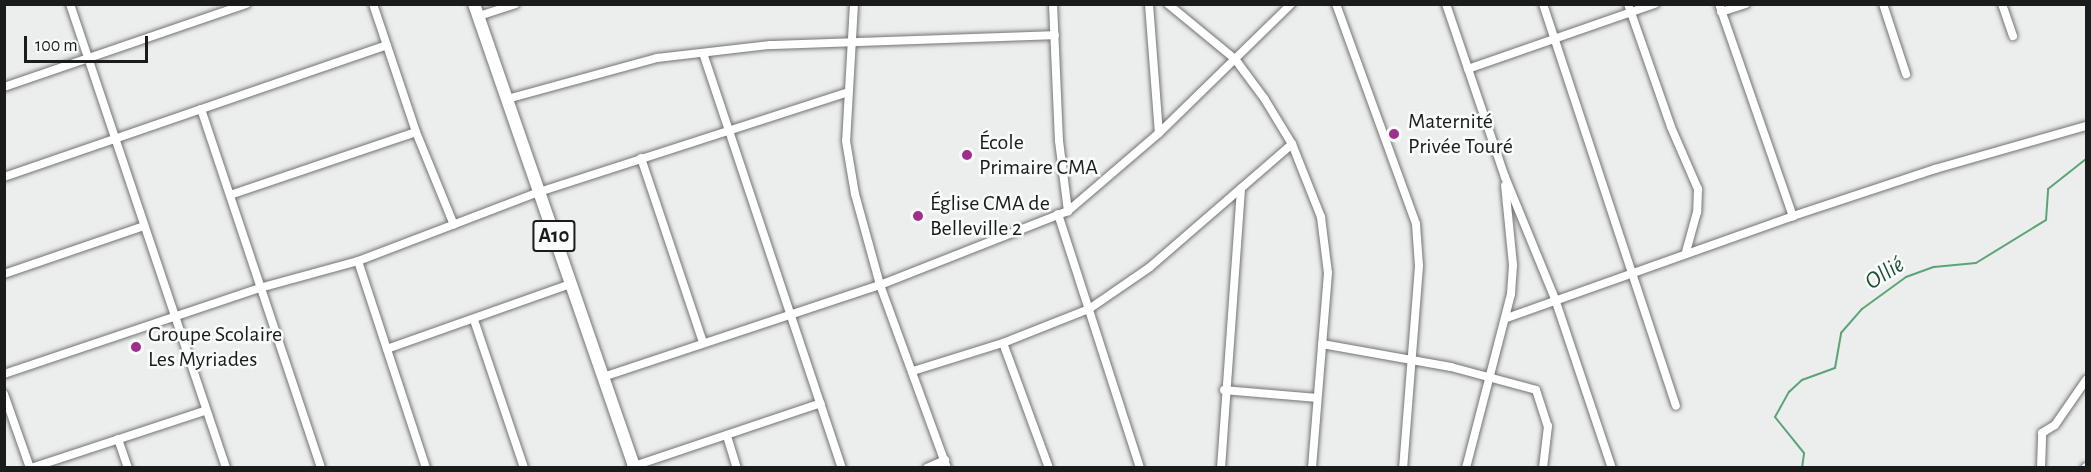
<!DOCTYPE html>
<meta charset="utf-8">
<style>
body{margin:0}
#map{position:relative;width:2091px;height:472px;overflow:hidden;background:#ebeeec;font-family:"Alegreya Sans",sans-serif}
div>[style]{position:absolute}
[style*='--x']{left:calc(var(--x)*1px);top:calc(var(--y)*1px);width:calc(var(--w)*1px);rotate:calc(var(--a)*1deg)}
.stream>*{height:2px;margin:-1px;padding:0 1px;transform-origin:1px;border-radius:1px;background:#5ca477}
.roads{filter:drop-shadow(0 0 2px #727473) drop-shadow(0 0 2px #727473)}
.minor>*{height:8px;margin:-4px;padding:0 4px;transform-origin:4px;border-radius:4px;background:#fff}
.primary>*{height:12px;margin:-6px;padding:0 6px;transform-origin:6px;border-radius:6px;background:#fff}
.dots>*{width:16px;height:16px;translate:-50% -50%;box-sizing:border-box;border:3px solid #f9fcfa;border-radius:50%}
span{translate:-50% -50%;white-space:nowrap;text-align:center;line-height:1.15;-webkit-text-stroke:5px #f9fcfa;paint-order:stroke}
.shield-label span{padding:2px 4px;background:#f9fcfa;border:2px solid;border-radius:4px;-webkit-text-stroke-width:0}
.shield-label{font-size:21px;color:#1a1b1b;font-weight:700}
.poi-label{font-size:22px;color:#1a1b1b}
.left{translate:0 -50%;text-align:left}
.water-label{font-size:24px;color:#1a5032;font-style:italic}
.frame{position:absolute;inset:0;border:6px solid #1a1b1b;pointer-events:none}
.scale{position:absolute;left:24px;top:36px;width:124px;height:27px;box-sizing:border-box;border:3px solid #1a1b1b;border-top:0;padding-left:8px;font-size:18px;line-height:21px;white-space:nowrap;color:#1a1b1b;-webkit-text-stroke:4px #f9fcfa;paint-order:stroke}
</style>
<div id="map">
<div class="stream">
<i style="--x:1802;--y:468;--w:15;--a:-82"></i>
<i style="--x:1804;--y:453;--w:46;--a:-128.9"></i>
<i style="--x:1775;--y:417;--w:29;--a:-61"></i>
<i style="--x:1789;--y:392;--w:18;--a:-43"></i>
<i style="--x:1802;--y:380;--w:35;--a:-20"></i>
<i style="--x:1835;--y:368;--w:36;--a:-80"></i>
<i style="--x:1841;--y:333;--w:32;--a:-49"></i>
<i style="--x:1862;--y:309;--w:54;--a:-36"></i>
<i style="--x:1906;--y:277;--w:30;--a:-20"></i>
<i style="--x:1934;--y:267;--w:42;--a:-5.4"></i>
<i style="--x:1976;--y:263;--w:82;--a:-31.6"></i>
<i style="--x:2046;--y:220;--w:31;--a:-86"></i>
<i style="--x:2048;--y:189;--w:48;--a:-38.3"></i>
</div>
<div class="roads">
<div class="minor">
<i style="--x:70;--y:4;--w:490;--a:71.4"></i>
<i style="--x:373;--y:4;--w:135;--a:71.4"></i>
<i style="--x:416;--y:132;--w:100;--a:67.8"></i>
<i style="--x:854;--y:4;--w:137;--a:93.3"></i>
<i style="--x:846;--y:141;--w:54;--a:80.4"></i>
<i style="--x:855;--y:194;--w:94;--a:74.6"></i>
<i style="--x:880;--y:285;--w:195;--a:69.9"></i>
<i style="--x:1053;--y:4;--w:137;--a:87.5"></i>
<i style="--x:1059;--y:141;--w:71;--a:82.7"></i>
<i style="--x:1149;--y:4;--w:129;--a:85.6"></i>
<i style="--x:1168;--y:4;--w:87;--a:39.4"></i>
<i style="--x:1235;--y:59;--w:49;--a:53.4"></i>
<i style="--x:1264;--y:98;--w:54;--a:58.7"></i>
<i style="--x:1292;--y:144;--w:79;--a:68.3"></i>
<i style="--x:1321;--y:217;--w:56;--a:82.9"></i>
<i style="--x:1328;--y:273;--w:196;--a:94.7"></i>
<i style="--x:1336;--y:4;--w:234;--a:70"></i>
<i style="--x:1416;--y:224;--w:42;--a:85.9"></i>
<i style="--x:1419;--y:266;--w:203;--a:94.5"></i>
<i style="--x:1446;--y:4;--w:183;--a:71.2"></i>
<i style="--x:1505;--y:177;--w:132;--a:67.7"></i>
<i style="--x:1555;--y:299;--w:178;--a:71.4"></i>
<i style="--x:1543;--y:4;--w:423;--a:71.7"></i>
<i style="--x:1628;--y:4;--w:130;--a:70.7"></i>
<i style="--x:1671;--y:127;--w:68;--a:66.5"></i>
<i style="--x:1698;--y:189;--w:23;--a:92"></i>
<i style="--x:1697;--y:212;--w:41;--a:105.4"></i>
<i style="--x:1719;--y:4;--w:225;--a:70.8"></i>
<i style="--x:1883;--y:4;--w:74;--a:71.8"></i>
<i style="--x:2002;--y:4;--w:34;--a:71"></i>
<i style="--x:1721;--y:12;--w:26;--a:-18"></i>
<i style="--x:479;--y:16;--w:38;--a:-18"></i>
<i style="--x:703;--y:53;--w:438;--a:71.5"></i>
<i style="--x:1468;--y:69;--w:198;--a:-19.2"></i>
<i style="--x:4;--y:87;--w:256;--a:-18.9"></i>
<i style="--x:507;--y:99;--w:156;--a:-15.3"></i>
<i style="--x:657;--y:58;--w:114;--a:-6.6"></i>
<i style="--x:770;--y:45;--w:285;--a:-2"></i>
<i style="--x:201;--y:109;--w:379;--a:71.5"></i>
<i style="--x:641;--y:158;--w:194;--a:71.4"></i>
<i style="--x:4;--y:177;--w:405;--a:-19"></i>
<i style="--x:230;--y:195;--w:196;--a:-18.7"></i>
<i style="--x:1058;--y:214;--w:267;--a:72.1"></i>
<i style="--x:358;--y:261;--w:218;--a:71.8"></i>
<i style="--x:4;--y:274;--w:148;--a:-18.9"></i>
<i style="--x:1507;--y:318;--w:304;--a:-19.6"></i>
<i style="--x:1793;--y:216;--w:150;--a:-18.3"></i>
<i style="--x:1935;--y:169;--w:157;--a:-15.9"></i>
<i style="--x:474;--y:320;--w:156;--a:71.3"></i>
<i style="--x:1003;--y:343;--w:133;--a:69.8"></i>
<i style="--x:1322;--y:344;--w:131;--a:10.1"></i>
<i style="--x:1451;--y:367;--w:88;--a:15.1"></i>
<i style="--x:1536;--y:390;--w:38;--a:72"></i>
<i style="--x:1548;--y:426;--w:42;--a:96.8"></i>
<i style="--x:387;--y:349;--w:195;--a:-19.5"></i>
<i style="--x:913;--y:371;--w:94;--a:-17.3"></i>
<i style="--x:1003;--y:343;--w:92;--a:-21.6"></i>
<i style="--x:1089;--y:309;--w:74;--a:-34.5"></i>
<i style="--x:1150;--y:267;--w:188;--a:-40.9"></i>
<i style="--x:4;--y:374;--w:273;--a:-18.6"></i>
<i style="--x:263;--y:287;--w:98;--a:-15.3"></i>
<i style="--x:358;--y:261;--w:194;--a:-20.9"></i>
<i style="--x:539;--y:192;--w:323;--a:-17.9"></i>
<i style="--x:603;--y:377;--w:292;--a:-18.4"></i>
<i style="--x:880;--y:285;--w:202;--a:-21.5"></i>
<i style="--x:1068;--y:211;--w:120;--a:-40.6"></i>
<i style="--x:1159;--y:133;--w:185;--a:-44.3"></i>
<i style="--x:1224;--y:390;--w:93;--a:4.9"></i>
<i style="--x:4;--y:394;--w:78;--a:70.6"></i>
<i style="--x:727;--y:436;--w:34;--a:73"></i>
<i style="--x:118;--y:439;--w:31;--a:71"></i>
<i style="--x:631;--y:467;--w:200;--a:-18.6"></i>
<i style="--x:31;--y:468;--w:182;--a:-18.2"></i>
<i style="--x:927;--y:468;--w:20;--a:-24"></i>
<i style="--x:1221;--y:468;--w:280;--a:-85.9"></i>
<i style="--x:1466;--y:468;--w:180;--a:-75.5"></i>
<i style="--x:1511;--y:294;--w:29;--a:-86"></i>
<i style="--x:1513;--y:265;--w:80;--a:-95.7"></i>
<i style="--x:2041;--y:468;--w:35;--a:-88"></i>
<i style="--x:2042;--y:433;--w:15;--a:-32"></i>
<i style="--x:2055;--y:425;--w:55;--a:-55.4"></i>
<i style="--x:2085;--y:468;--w:1;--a:-45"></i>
</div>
<div class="primary">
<i style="--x:474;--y:4;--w:491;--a:70.9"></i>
</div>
</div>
<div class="dots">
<i style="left:1394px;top:134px;background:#9f2f8d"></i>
<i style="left:967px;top:155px;background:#9f2f8d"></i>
<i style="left:918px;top:216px;background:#9f2f8d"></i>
<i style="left:136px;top:347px;background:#9f2f8d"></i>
</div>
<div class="shield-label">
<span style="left:554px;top:236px">A10</span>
</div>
<div class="poi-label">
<span class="left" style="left:1408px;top:134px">Maternité<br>Privée Touré</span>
<span class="left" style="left:979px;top:155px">École<br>Primaire CMA</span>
<span class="left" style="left:930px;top:216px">Église CMA de<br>Belleville 2</span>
<span class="left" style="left:148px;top:347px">Groupe Scolaire<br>Les Myriades</span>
</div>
<div class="water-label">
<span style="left:1885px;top:274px;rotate:-32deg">Ollié</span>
</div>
<div class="frame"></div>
<div class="scale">100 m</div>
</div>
